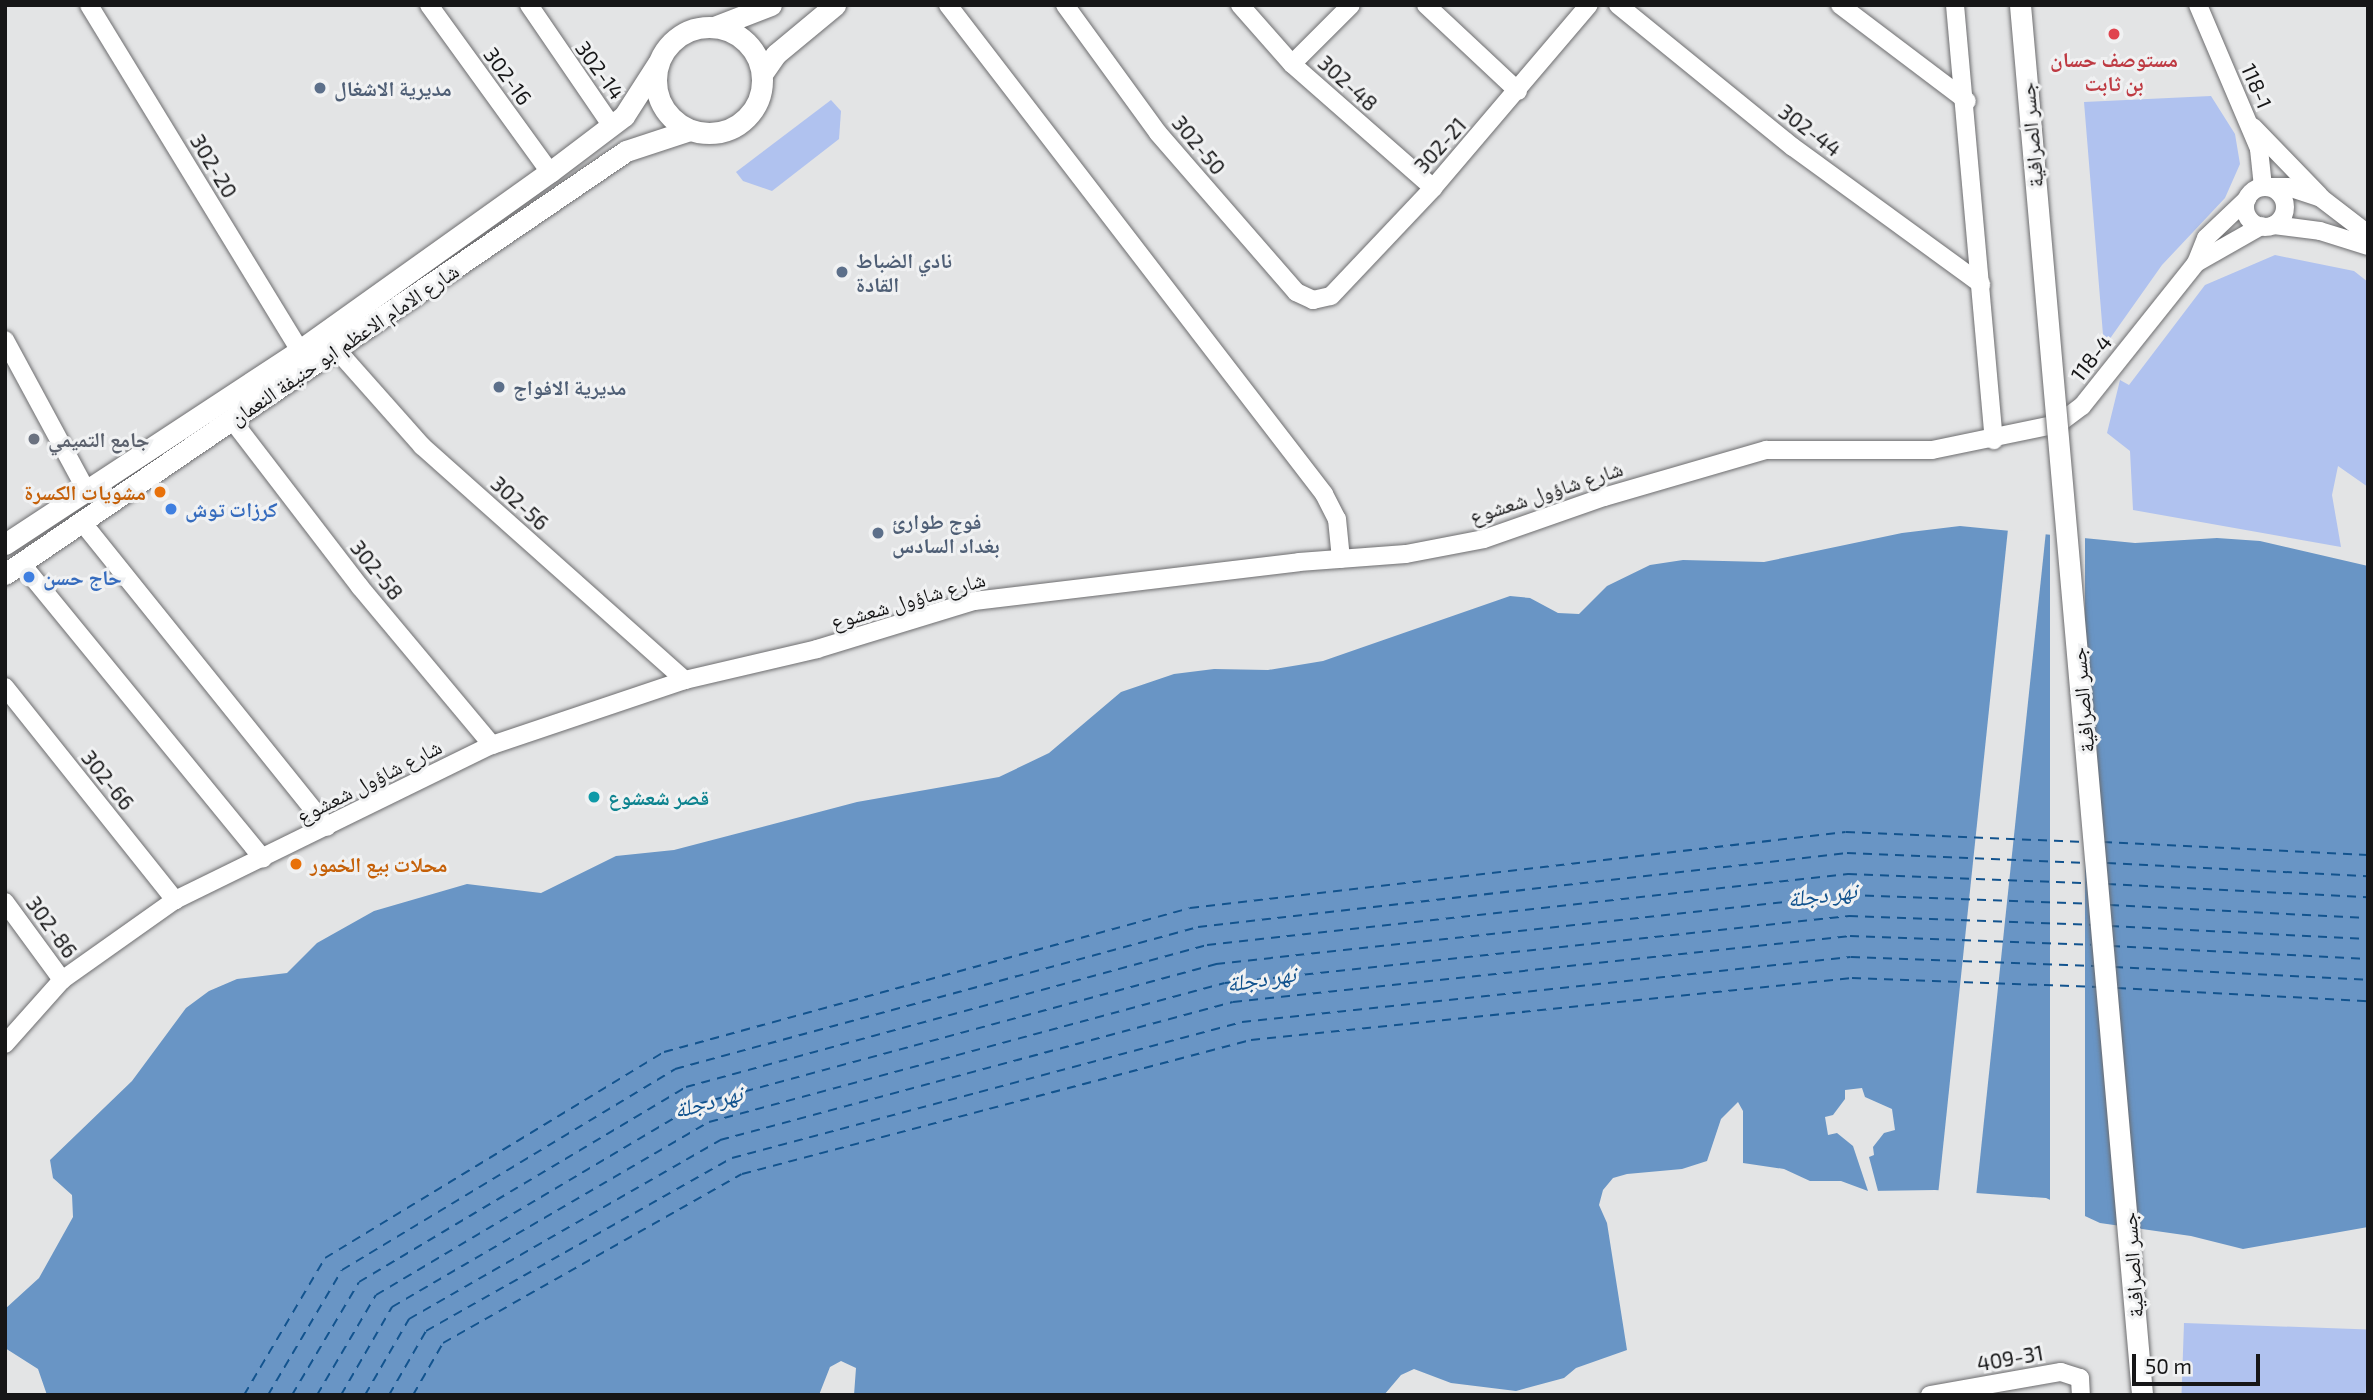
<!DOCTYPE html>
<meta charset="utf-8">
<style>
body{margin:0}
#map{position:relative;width:2373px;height:1400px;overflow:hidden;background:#e3e4e5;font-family:"Exo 2","Noto Naskh Arabic",sans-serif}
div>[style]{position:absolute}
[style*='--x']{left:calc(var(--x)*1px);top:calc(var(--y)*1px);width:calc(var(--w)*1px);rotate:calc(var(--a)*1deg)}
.green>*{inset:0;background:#b0c2ef;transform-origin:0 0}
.water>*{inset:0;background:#6995c5}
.pier>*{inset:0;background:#e3e4e5;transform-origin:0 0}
.ferry>*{height:2px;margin-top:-1px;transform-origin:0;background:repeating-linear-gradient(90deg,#12538e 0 9px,transparent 0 16px)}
.roads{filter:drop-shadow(0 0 2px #6d6d6f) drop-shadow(0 0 2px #6d6d6f)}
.minor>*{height:18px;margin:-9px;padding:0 9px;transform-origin:9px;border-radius:9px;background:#fff}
.minor>.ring{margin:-9px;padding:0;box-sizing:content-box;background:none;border:18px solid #fff;border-radius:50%}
.major>*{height:21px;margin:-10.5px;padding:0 10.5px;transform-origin:10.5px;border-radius:10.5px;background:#fff}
.major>.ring{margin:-10.5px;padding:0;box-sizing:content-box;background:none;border:21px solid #fff;border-radius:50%}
.bridges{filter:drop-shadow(0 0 2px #6d6d6f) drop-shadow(0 0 2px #6d6d6f)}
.major-bridge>*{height:21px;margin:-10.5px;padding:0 10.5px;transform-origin:10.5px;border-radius:10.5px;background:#fff}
.dots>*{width:19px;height:19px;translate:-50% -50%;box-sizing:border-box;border:4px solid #f0f1f2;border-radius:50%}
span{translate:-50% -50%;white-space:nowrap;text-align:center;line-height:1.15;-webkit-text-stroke:6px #f0f1f2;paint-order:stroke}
.health-label{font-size:21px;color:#be3a42;font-weight:700}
.street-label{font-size:21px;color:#161617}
.service-label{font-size:21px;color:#4e5e75;font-weight:700}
.left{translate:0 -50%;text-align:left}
.worship-label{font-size:21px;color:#5b616d;font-weight:700}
.food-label{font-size:21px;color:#c56008;font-weight:700}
.right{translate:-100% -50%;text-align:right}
.shop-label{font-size:21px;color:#366cbe;font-weight:700}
.culture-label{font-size:21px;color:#0d838f;font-weight:700}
.water-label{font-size:23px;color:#12538e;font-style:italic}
.frame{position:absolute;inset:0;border:7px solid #161617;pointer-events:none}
.scale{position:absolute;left:2132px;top:1354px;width:128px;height:32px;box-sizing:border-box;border:4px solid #161617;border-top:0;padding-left:9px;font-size:21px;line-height:24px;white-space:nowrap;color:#161617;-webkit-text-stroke:5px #f0f1f2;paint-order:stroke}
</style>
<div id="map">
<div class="green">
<i style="clip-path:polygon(2211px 96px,2235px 134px,2240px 164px,2225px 198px,2162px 265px,2104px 347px,2084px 102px)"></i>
<i style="clip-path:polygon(831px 100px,841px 111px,839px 139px,772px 191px,743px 181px,736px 172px)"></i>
<i style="clip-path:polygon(2275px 255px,2354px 271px,2368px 282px,2368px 487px,2338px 466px,2332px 495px,2341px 547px,2133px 510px,2130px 451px,2107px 433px,2120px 380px,2129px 385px,2205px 285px)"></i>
<i style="left:2184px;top:1323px;width:184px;height:72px;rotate:2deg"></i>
</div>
<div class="water">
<i style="clip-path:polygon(1960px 526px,2135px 543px,2217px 538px,2260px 541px,2368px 566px,2368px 1227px,2243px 1249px,2191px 1236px,2100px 1223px,2046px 1198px,1935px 1190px,1868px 1191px,1841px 1181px,1810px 1181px,1784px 1169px,1743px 1163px,1743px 1111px,1738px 1102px,1721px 1119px,1707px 1161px,1682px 1169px,1627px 1174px,1613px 1178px,1603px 1190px,1599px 1205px,1607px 1223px,1627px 1350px,1576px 1368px,1564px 1378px,1516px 1391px,1451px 1383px,1414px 1369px,1401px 1375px,1384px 1395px,854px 1395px,856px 1368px,841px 1361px,830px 1367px,819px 1395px,47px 1395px,38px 1369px,5px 1348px,5px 1309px,39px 1278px,73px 1217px,72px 1195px,53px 1178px,50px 1160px,132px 1081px,186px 1008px,209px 991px,237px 979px,287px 973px,317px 943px,374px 911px,467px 884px,541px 893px,616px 856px,674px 850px,857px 802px,999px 777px,1049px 753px,1121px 692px,1174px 674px,1214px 669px,1268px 670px,1323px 661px,1510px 596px,1530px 598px,1558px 613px,1579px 614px,1607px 586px,1650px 565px,1683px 560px,1764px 562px,1902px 533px)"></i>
</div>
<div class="pier">
<i style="left:2008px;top:529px;width:38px;height:687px;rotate:6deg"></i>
<i style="left:2050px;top:532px;width:35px;height:700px"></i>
<i style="clip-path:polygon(1862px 1088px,1865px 1097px,1892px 1109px,1895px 1130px,1884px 1133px,1873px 1147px,1874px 1155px,1869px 1157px,1878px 1191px,1868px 1191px,1853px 1146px,1837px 1133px,1828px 1135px,1825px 1117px,1833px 1115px,1845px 1099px,1845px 1090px)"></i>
</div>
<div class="ferry">
<i style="--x:2103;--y:842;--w:265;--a:2.8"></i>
<i style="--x:2107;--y:863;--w:261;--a:2.9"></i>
<i style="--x:2107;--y:884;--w:261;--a:2.9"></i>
<i style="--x:2110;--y:905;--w:258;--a:2.9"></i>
<i style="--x:2110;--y:926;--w:258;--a:2.9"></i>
<i style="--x:2111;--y:946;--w:257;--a:2.9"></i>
<i style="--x:2114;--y:967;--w:254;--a:2.9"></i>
<i style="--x:2117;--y:988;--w:251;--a:3"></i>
<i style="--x:244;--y:1395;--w:159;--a:-59.4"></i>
<i style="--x:325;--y:1258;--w:397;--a:-31.3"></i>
<i style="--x:664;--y:1052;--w:545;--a:-15.31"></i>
<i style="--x:1190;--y:908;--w:660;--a:-6.61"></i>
<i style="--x:1846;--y:832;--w:238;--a:2.4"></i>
<i style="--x:268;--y:1395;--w:145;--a:-59.4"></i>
<i style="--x:342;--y:1270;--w:389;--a:-31.1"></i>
<i style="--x:675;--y:1069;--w:542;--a:-15.19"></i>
<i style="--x:1198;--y:927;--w:653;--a:-6.5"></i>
<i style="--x:1847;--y:853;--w:240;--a:2.4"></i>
<i style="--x:292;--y:1395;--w:131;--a:-59.3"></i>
<i style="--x:359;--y:1282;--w:381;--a:-30.8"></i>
<i style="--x:686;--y:1087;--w:540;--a:-15.25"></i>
<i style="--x:1207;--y:945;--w:645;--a:-6.32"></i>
<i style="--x:1848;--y:874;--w:239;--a:2.2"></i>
<i style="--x:317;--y:1395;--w:116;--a:-59.5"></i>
<i style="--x:376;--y:1295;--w:374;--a:-30.7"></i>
<i style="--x:698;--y:1104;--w:537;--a:-15.12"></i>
<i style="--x:1216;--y:964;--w:637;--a:-6.22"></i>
<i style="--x:1849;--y:895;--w:242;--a:2.1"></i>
<i style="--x:341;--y:1395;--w:102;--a:-59.9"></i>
<i style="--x:392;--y:1307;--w:367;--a:-30.3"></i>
<i style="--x:709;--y:1122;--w:534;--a:-15.08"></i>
<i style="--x:1225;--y:983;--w:628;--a:-6.13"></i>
<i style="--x:1849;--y:916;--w:242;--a:2.1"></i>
<i style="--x:365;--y:1395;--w:88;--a:-59.9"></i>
<i style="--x:409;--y:1319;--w:359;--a:-29.9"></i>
<i style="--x:720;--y:1140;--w:531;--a:-15.06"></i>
<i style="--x:1233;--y:1002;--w:621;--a:-6.11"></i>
<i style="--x:1850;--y:936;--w:241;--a:2.1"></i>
<i style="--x:389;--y:1395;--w:74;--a:-60"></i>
<i style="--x:426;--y:1331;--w:352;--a:-29.5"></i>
<i style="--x:732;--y:1158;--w:528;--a:-14.93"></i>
<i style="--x:1242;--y:1022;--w:612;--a:-6.09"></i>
<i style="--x:1851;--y:957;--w:243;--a:2.1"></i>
<i style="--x:413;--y:1395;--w:60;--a:-60"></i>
<i style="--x:443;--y:1343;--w:343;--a:-29.5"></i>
<i style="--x:742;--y:1174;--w:526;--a:-14.75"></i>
<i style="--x:1251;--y:1040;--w:604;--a:-5.89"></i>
<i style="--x:1852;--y:978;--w:246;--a:2.1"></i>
</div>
<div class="roads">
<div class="minor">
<i style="--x:89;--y:5;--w:404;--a:58.6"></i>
<i style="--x:429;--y:5;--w:206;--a:54.1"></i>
<i style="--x:529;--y:5;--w:147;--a:55.6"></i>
<i style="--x:948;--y:5;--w:617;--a:52.44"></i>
<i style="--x:1324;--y:494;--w:28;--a:63"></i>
<i style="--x:1337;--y:519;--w:40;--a:84.3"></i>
<i style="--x:1065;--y:5;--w:158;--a:54"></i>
<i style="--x:1158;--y:133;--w:211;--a:49"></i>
<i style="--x:1296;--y:292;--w:19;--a:25"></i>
<i style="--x:1313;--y:300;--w:18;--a:-13"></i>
<i style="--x:1331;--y:296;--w:149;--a:-46.6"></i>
<i style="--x:1433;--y:188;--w:240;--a:-49.6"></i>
<i style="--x:1240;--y:5;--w:79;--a:48.6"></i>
<i style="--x:1292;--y:64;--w:188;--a:41.3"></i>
<i style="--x:1426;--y:5;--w:126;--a:43.1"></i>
<i style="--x:1618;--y:5;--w:225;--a:39.1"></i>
<i style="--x:1793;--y:147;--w:233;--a:36.1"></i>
<i style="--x:1840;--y:5;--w:159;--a:37.1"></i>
<i style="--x:1955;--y:5;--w:437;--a:84.9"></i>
<i style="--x:2198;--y:5;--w:156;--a:67"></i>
<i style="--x:2259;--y:149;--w:38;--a:84"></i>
<i style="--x:1292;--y:64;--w:83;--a:-45"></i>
<i style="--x:2253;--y:127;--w:95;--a:45.9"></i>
<i style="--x:2270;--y:187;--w:18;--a:0"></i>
<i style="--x:2288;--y:187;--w:35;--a:18"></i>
<i style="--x:2321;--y:198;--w:59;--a:37.5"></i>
<i class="ring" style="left:2245px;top:187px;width:22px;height:22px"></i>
<i style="--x:2274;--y:225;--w:46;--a:7.4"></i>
<i style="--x:2320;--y:231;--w:50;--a:17.4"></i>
<i style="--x:2196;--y:263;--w:27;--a:-68"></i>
<i style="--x:2206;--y:238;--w:57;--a:-43.6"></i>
<i style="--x:5;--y:340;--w:170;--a:61.6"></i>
<i style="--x:336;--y:349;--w:130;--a:48.4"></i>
<i style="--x:422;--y:446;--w:352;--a:41.7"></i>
<i style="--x:232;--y:420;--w:210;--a:52.5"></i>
<i style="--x:360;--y:587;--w:206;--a:50.1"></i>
<i style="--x:82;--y:522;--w:391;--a:51.2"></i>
<i style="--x:21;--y:563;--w:382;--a:50.7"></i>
<i style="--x:5;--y:687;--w:273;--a:51.4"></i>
<i style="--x:5;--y:902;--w:97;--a:53.8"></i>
<i style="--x:5;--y:1044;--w:86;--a:-48.3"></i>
<i style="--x:62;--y:980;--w:138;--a:-35.3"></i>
<i style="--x:175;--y:900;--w:353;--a:-26.1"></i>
<i style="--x:492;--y:745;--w:204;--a:-18.6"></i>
<i style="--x:685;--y:680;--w:136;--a:-13.2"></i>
<i style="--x:817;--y:649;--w:164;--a:-17"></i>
<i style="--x:974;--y:601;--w:327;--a:-6.8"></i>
<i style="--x:1299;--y:562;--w:107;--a:-4.3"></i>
<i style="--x:1406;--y:554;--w:79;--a:-10.9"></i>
<i style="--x:1484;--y:539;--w:127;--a:-19.3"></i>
<i style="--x:1604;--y:497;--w:169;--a:-16.2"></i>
<i style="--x:1766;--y:450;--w:166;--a:0"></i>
<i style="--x:1932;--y:450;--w:129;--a:-11.7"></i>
<i style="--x:2058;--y:424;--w:30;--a:-37"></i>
<i style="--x:2082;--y:406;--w:183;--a:-51.4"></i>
<i style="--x:2196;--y:263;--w:75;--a:-29.6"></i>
<i style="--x:1930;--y:1395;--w:133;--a:-10"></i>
<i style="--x:2061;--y:1372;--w:20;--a:18"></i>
<i style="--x:2080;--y:1378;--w:17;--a:87"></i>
</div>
<div class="major">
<i style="--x:714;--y:27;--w:61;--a:-21.1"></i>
<i class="ring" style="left:656px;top:27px;width:85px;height:85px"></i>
<i style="--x:762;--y:74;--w:24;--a:-55"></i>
<i style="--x:776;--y:54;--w:77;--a:-39.7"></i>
<i style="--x:5;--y:544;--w:353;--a:-33.3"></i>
<i style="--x:300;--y:350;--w:307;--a:-35.5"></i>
<i style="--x:550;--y:172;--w:93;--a:-37.1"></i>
<i style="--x:624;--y:116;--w:63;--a:-57.3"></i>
<i style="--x:5;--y:574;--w:751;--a:-34.26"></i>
<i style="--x:626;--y:151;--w:67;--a:-18.2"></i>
</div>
</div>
<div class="bridges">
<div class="major-bridge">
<i style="--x:2020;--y:5;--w:1395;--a:84.98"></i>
</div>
</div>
<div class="dots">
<i style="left:2114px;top:34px;background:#e0444e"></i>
<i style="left:320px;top:88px;background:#5c6f8a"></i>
<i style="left:842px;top:272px;background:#5c6f8a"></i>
<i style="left:499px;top:387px;background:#5c6f8a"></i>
<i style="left:34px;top:439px;background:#6b7280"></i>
<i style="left:160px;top:492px;background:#e8710a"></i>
<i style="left:171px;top:509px;background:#3f7fe0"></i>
<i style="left:878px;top:533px;background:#5c6f8a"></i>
<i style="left:29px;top:577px;background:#3f7fe0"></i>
<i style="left:594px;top:797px;background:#0f9aa8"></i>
<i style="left:296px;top:864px;background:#e8710a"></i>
</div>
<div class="health-label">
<span style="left:2114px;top:71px">مستوصف حسان<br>بن ثابت</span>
</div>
<div class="street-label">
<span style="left:600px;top:70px;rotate:54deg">302-14</span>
<span style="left:508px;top:76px;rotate:54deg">302-16</span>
<span style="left:1348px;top:83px;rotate:42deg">302-48</span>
<span style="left:2257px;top:86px;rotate:67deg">118-1</span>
<span style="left:1810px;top:130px;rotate:37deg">302-44</span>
<span style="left:2031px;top:135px;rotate:-95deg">جسر الصرافية</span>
<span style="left:1199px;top:145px;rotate:50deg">302-50</span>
<span style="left:1440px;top:145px;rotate:-48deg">302-21</span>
<span style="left:214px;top:166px;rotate:59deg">302-20</span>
<span style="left:344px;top:344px;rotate:-34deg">شارع الامام الاعظم ابو حنيفة النعمان</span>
<span style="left:2091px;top:358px;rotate:-52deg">118-4</span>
<span style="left:1546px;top:492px;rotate:-18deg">شارع شاؤول شعشوع</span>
<span style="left:520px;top:503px;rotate:42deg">302-56</span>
<span style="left:377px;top:570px;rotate:51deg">302-58</span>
<span style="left:908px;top:600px;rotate:-16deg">شارع شاؤول شعشوع</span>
<span style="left:2082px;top:700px;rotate:-95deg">جسر الصرافية</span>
<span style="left:108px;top:780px;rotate:51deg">302-66</span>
<span style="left:369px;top:781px;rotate:-27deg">شارع شاؤول شعشوع</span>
<span style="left:52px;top:927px;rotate:54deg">302-86</span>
<span style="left:2132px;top:1265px;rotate:-94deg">جسر الصرافية</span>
<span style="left:2010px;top:1358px;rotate:-10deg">409-31</span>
</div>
<div class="service-label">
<span class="left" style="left:334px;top:88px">مديرية الاشغال</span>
<span class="left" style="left:856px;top:272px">نادي الضباط<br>القادة</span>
<span class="left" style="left:513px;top:387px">مديرية الافواج</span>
<span class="left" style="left:892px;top:533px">فوج طوارئ<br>بغداد السادس</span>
</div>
<div class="worship-label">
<span class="left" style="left:48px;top:439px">جامع التميمي</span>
</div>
<div class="food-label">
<span class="right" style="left:146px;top:492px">مشويات الكسرة</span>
<span class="left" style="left:310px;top:864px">محلات بيع الخمور</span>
</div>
<div class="shop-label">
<span class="left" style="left:185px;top:509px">كرزات توش</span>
<span class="left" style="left:43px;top:577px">حاج حسن</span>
</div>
<div class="culture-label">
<span class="left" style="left:608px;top:797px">قصر شعشوع</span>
</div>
<div class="water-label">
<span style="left:1822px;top:894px;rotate:-8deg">نهر دجلة</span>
<span style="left:1261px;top:978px;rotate:-9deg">نهر دجلة</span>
<span style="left:708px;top:1101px;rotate:-15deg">نهر دجلة</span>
</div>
<div class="frame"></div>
<div class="scale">50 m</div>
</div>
